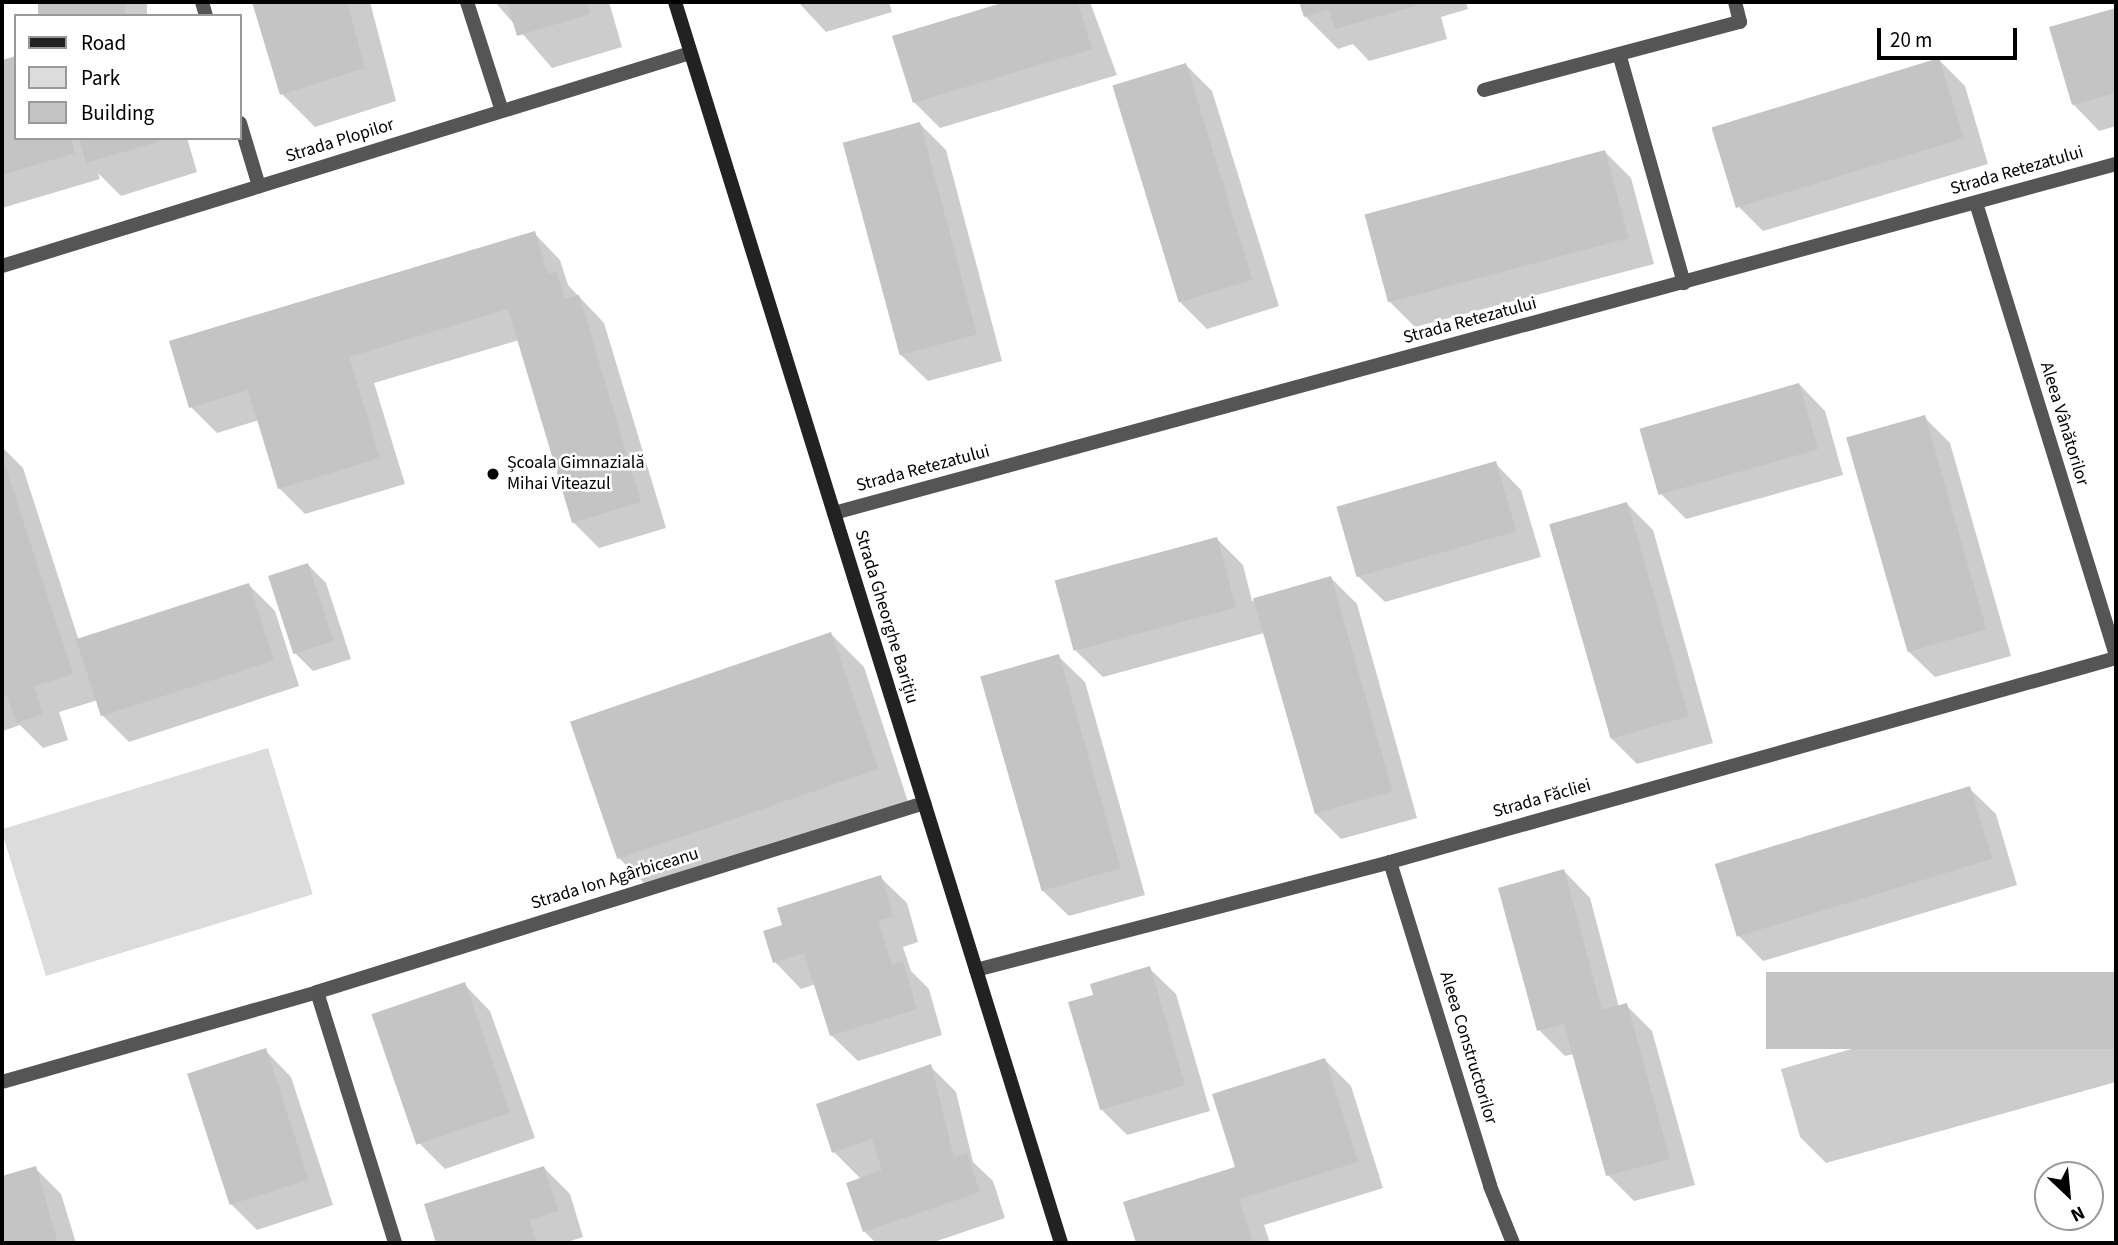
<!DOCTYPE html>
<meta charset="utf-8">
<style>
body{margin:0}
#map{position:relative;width:2118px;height:1245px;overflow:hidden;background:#fff;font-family:"Source Sans 3",sans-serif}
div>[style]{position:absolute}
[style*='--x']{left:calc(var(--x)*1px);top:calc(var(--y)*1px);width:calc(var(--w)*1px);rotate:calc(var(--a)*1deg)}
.green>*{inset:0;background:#dcdcdc;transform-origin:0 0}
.shadow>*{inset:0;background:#0003;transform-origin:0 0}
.building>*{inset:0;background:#c4c4c4;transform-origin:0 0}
.lane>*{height:14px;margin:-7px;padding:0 7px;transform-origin:7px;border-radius:7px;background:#555}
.street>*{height:14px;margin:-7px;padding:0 7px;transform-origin:7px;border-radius:7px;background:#555}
.secondary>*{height:14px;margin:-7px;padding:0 7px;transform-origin:7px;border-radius:7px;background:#222}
.dots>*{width:19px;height:19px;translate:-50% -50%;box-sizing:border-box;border:4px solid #fff;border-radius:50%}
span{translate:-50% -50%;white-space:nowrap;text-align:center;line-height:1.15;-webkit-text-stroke:5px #fff;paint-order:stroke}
.street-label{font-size:18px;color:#000}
.poi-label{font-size:18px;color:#000}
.left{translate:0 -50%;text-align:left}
.frame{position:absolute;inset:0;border:4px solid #000;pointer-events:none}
.legend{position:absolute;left:14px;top:14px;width:228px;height:126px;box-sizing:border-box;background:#fff;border:2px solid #999;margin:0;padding:9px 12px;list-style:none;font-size:21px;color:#000}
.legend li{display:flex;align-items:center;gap:14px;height:35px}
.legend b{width:35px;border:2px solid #999}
.north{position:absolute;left:2034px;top:1161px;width:70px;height:70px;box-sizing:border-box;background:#fff;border:2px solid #999;border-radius:50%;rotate:154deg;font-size:19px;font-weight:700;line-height:28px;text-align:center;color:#000}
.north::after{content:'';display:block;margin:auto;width:24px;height:32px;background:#000;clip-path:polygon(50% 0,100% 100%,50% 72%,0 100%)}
.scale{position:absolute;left:1877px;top:28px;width:140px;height:32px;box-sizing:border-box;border:4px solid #000;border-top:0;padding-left:9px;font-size:21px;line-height:24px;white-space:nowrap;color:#000;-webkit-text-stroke:5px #fff;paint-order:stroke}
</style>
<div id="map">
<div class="green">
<i style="left:268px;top:748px;width:153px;height:279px;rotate:73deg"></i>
</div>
<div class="shadow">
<i style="left:40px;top:2px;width:107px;height:15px"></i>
<i style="clip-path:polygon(253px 2px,370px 2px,396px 101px,315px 127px,282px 94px)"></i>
<i style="clip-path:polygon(495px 2px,609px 2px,622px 47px,552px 68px)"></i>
<i style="clip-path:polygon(798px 2px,889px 2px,892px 12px,826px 32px)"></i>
<i style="clip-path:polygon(1011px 2px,1090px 2px,1117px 75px,940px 128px,914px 102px,894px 37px)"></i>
<i style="clip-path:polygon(1301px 2px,1466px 2px,1468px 9px,1441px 17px,1447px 39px,1369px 61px,1353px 44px,1338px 49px,1305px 16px)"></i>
<i style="clip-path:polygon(2116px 10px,2116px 126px,2099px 131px,2073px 104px,2051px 29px)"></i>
<i style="clip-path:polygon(16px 58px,16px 138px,187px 138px,197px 172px,121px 196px,98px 173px,100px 179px,2px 208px,2px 62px)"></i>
<i style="clip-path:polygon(1939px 60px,1965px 86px,1988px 164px,1763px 231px,1737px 205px)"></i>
<i style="clip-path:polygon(1186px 65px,1212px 91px,1279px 306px,1207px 329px,1181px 303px)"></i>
<i style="clip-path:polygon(920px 124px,946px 150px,1002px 361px,928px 381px,901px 355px)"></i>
<i style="clip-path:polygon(1605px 152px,1631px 178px,1654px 264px,1415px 327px,1389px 301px)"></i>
<i style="clip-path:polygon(534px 233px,560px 260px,568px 285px,604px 323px,666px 528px,599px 548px,573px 522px,519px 340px,374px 383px,405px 484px,305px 514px,279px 488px,259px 420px,217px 433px,191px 407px)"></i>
<i style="clip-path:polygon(1799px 384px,1825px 411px,1843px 475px,1686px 519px,1660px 493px)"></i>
<i style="clip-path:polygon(1924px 417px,1950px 443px,2011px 656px,1935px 677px,1908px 651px)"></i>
<i style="clip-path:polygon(2px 447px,23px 468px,79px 641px,249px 585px,275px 611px,299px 686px,129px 742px,103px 716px,98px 700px,59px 712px,68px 740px,43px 748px,20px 725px,3px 731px)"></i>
<i style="clip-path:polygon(1495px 463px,1521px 490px,1541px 557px,1385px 602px,1358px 576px)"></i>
<i style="clip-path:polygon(1627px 504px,1653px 530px,1713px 743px,1637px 764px,1611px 738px)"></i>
<i style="clip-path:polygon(1217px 539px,1243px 565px,1252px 601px,1331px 578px,1357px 604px,1417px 818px,1341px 839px,1315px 813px,1264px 633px,1103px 677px,1076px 651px)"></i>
<i style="clip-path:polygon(308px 565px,326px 583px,351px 659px,313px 671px,295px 653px)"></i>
<i style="clip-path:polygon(831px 634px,864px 667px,908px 802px,649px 888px,616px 855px)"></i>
<i style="clip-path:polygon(1058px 656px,1085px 682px,1145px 895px,1069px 916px,1042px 890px)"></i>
<i style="clip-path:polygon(1969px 788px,1996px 814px,2017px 885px,1763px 961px,1737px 934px)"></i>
<i style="clip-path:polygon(1564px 871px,1590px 898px,1619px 1007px,1626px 1005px,1652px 1031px,1695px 1185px,1634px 1201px,1608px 1175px,1574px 1054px,1565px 1056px,1539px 1030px)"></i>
<i style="clip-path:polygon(880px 877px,907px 903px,918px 942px,903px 947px,911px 971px,929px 989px,942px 1035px,858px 1061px,831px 1035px,816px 984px,801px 989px,775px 962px,785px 926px)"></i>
<i style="clip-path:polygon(1149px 968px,1176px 994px,1210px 1111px,1127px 1135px,1101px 1109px,1095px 996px)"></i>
<i style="clip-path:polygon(2116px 974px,2116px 1082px,1826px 1163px,1800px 1137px,1781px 1069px)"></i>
<i style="clip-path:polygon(464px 984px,490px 1011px,535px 1138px,445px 1169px,419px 1143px)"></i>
<i style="clip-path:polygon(265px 1050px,291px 1077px,333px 1205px,257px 1230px,231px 1204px)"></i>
<i style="clip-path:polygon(1325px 1060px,1351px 1086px,1383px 1188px,1264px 1225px,1270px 1243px,1138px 1243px,1125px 1203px,1238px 1168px)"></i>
<i style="clip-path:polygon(930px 1066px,956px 1092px,973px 1162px,993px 1181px,1005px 1218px,931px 1243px,876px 1243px,864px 1231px,861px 1179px,834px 1152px)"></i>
<i style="clip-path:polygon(35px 1168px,61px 1194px,76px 1243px,2px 1243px,2px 1178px)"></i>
<i style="clip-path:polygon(544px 1168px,570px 1194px,583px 1237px,564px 1243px,438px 1243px,426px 1206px)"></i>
</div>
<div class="building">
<i style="left:38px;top:2px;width:87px;height:15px"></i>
<i style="clip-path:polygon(252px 2px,347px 2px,365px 68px,280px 95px)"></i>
<i style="clip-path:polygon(493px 2px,587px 2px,590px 14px,517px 36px,507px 3px)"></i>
<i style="clip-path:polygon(1005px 2px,1078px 2px,1092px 49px,913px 103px,892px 36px)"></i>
<i style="clip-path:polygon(1299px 2px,1414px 2px,1415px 6px,1335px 29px,1329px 9px,1304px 17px)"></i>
<i style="clip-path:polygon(2116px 8px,2116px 93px,2072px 105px,2049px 27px)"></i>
<i style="clip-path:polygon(16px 56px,16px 138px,71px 138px,75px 153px,2px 175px,2px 60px)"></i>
<i style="left:1939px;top:58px;width:84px;height:238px;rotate:73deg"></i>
<i style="left:1186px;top:63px;width:227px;height:77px;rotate:73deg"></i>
<i style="left:920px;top:122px;width:220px;height:80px;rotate:75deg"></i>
<i style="clip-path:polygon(79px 138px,167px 138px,167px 139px,86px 163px)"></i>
<i style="left:1605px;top:150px;width:91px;height:249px;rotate:75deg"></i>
<i style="clip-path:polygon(535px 231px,548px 274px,557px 271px,565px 299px,579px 295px,641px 502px,572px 523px,508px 309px,349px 357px,380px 458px,278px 489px,248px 390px,189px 408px,169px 341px)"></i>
<i style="left:1799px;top:383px;width:69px;height:166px;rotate:74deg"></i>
<i style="left:1925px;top:415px;width:223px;height:82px;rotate:74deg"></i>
<i style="clip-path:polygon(2px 456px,73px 674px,34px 686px,43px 714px,16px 723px,7px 695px,2px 697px)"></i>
<i style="left:1496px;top:461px;width:73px;height:166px;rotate:74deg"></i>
<i style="left:1627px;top:502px;width:223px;height:81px;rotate:74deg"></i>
<i style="left:1217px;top:537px;width:73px;height:168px;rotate:75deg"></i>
<i style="left:308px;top:563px;width:82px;height:42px;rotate:72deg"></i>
<i style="left:1331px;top:576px;width:224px;height:81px;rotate:74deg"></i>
<i style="left:249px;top:583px;width:81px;height:182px;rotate:72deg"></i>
<i style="left:831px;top:632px;width:145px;height:276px;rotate:71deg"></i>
<i style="left:1059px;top:654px;width:223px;height:82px;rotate:74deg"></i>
<i style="left:1970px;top:786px;width:76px;height:267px;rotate:73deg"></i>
<i style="clip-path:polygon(1564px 869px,1602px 1010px,1627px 1003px,1670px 1159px,1606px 1176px,1564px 1024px,1537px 1031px,1498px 888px)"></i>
<i style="clip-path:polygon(881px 875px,893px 916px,878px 921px,892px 965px,903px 961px,917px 1009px,830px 1036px,804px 953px,773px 963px,763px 931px,782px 925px,777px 908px)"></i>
<i style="clip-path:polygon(1150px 966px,1185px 1085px,1100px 1110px,1068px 1002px,1093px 995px,1090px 984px)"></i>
<i style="left:2116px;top:972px;width:77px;height:350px;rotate:90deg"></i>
<i style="left:465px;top:982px;width:138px;height:99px;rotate:71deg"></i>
<i style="left:266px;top:1048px;width:138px;height:83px;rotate:72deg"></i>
<i style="clip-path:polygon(1325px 1058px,1358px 1162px,1239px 1199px,1253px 1243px,1136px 1243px,1123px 1202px,1235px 1167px,1212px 1094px)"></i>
<i style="clip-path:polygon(931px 1064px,954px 1158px,967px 1153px,980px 1192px,863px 1232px,846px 1183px,882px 1170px,872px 1139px,832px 1153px,816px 1104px)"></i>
<i style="clip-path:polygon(36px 1166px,58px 1243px,2px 1243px,2px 1176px)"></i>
<i style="clip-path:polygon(544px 1166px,558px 1211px,529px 1220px,537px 1243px,436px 1243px,424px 1204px)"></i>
</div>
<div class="lane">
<i style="--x:202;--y:2;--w:15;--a:74"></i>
<i style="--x:240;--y:123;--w:66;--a:73.2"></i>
</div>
<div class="street">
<i style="--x:467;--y:2;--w:114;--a:72.2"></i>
<i style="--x:1620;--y:57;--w:235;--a:74.2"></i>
<i style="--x:1484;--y:90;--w:265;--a:-14.9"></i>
<i style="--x:1740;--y:22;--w:21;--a:-104"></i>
<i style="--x:1976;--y:203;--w:473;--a:72.8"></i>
<i style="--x:2;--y:266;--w:720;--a:-17.2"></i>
<i style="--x:834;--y:513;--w:1329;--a:-15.23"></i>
<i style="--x:1390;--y:862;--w:339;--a:72.8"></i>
<i style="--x:1490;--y:1186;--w:61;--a:68"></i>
<i style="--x:976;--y:970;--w:428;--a:-14.6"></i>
<i style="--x:1390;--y:862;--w:754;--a:-15.69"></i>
<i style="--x:317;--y:992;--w:263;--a:72.7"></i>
<i style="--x:2;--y:1082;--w:328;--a:-15.9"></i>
<i style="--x:317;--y:992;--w:636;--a:-17.29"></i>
</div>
<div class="secondary">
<i style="--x:675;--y:2;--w:1300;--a:72.72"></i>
</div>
<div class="dots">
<i style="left:493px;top:474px;background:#000"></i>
</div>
<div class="street-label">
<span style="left:340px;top:141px;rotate:-17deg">Strada Plopilor</span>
<span style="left:2017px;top:171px;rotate:-16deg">Strada Retezatului</span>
<span style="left:1470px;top:321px;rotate:-15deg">Strada Retezatului</span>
<span style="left:2064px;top:424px;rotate:73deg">Aleea Vânătorilor</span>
<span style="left:923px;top:469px;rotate:-15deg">Strada Retezatului</span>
<span style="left:886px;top:617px;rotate:73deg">Strada Gheorghe Barițiu</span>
<span style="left:1542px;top:799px;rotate:-16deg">Strada Făcliei</span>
<span style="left:615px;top:879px;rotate:-17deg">Strada Ion Agârbiceanu</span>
<span style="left:1468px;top:1048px;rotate:73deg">Aleea Constructorilor</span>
</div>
<div class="poi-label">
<span class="left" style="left:507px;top:474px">Școala Gimnazială<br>Mihai Viteazul</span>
</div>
<div class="frame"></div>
<ul class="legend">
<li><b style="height:9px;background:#222"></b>Road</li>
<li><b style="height:19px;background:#dcdcdc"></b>Park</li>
<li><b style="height:19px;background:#c4c4c4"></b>Building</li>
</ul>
<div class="north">N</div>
<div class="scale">20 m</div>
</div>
